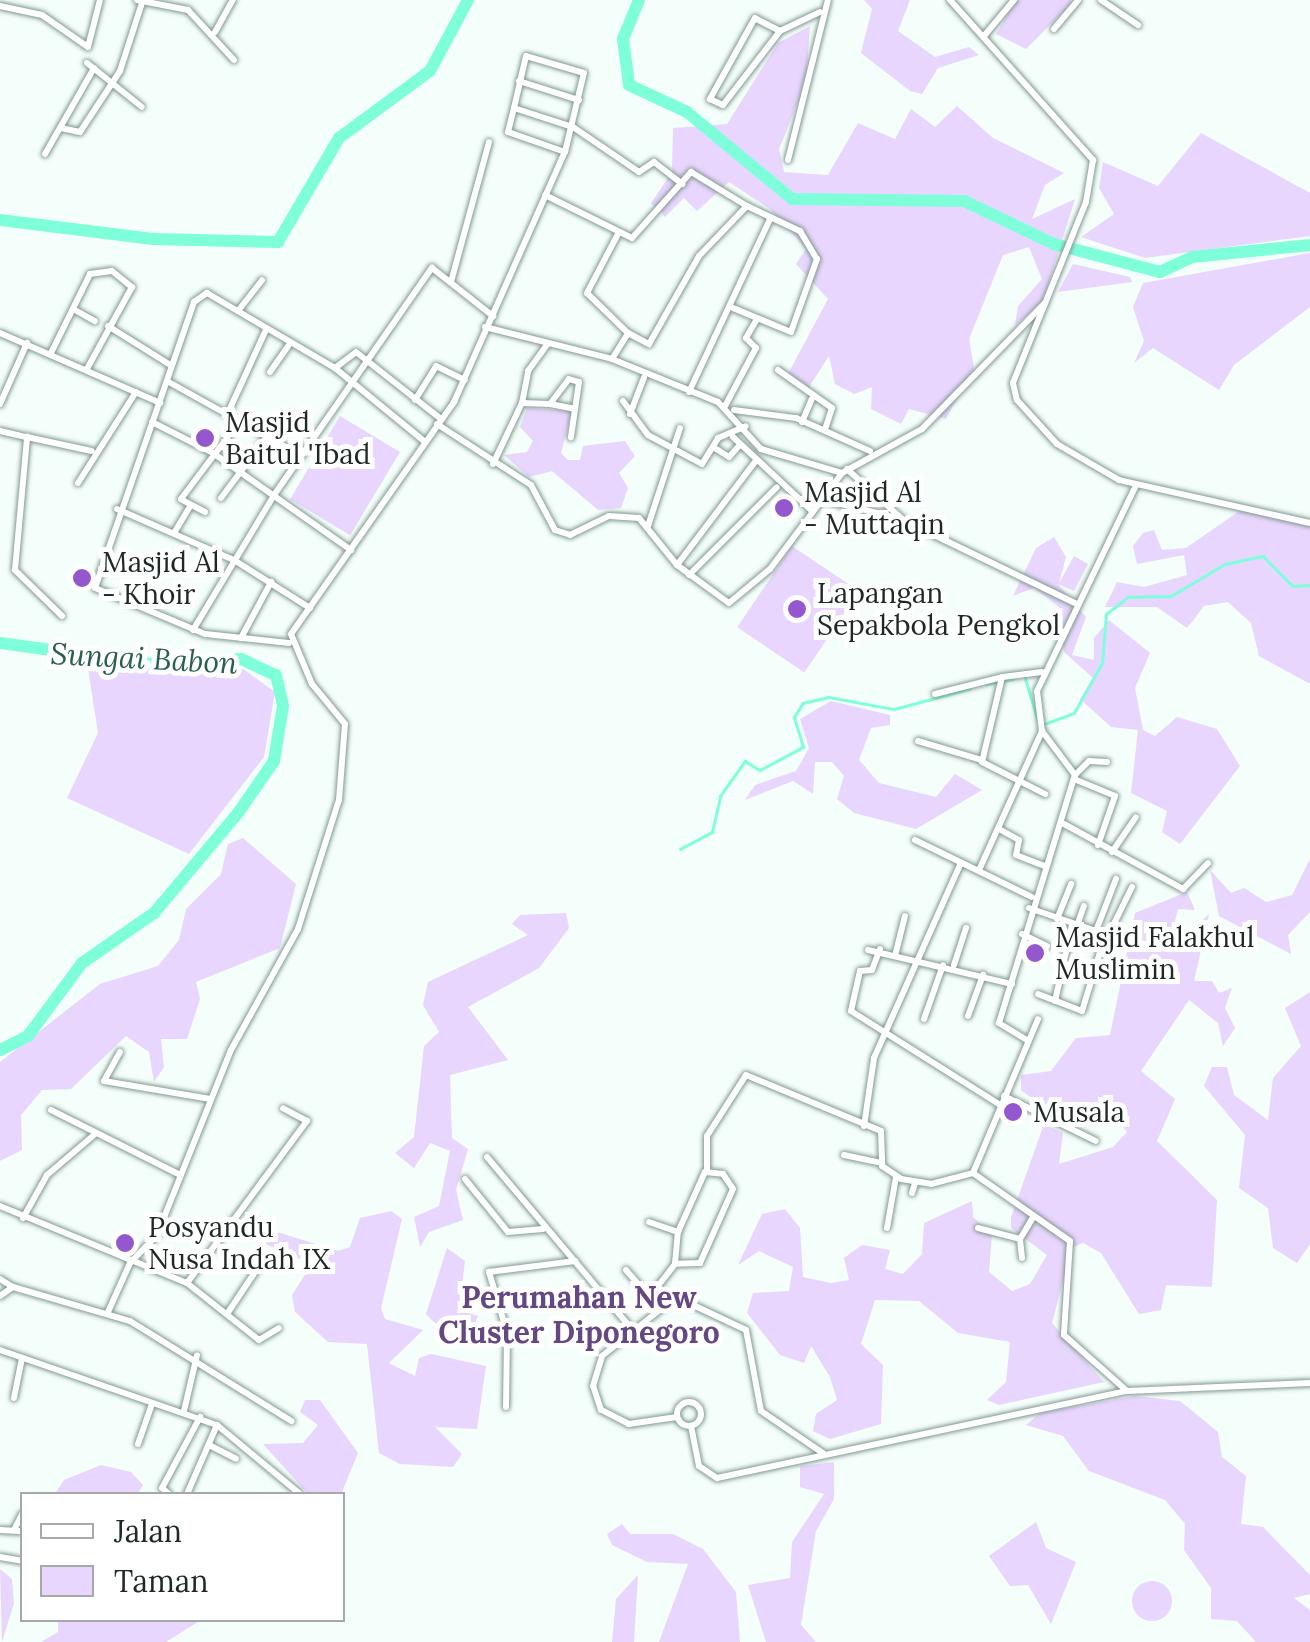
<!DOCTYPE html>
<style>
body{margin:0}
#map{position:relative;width:1310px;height:1642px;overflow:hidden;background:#f4fefa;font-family:Lora,serif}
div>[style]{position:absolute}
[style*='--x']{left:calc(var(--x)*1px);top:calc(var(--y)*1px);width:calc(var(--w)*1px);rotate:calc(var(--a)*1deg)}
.green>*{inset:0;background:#e8d6ff;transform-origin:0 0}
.round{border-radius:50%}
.stream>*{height:2.5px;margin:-1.25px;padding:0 1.25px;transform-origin:1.25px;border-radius:1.25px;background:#7ffeda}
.river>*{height:12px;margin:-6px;padding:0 6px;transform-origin:6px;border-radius:6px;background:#7ffeda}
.roads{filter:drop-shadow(0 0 2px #819991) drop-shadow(0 0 2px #819991)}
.street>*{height:6px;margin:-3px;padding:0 3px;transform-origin:3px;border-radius:3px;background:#fff}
.street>.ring{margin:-3px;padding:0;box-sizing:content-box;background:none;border:6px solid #fff;border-radius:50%}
.dots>*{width:28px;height:28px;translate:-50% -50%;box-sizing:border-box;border:5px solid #fff;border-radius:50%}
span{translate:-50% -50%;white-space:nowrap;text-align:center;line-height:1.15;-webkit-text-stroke:10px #fff;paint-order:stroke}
.poi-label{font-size:28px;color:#1e2825}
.left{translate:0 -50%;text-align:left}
.water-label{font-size:30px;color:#2a5f50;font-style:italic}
.neighbourhood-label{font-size:30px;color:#654783;font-weight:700}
.legend{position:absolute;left:20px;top:1492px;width:325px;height:130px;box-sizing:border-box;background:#fff;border:2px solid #a5a9a8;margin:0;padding:12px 18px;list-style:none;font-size:30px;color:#1e2825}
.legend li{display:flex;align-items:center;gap:20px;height:50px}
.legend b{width:50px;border:2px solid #a5a9a8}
</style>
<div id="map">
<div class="green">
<i style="clip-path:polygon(864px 0,910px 0,898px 31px,935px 57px,969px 47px,979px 55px,938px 68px,922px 94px,910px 91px,861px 53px,872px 9px)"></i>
<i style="clip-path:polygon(1016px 0,1071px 0,1072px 3px,1026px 49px,996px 34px)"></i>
<i style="clip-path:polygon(810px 26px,806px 82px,779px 149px,784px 172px,828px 175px,858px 123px,895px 139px,911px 109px,935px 127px,957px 106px,993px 138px,1064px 173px,1045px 185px,1032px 219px,1075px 199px,1043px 301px,1015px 325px,1018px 306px,1042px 279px,1029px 247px,1003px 255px,969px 339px,974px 368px,946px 419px,909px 409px,901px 424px,871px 409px,872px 387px,854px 394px,835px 384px,829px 356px,807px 390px,789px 372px,828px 299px,796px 264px,806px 249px,770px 209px,729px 182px,697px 211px,684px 198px,665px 217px,651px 203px,672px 172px,673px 128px,727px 124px,778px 43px)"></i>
<i style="clip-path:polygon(1201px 133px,1310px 193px,1310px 236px,1145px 258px,1081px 237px,1114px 214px,1099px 188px,1103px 162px,1158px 186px)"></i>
<i style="clip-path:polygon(1310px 253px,1310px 307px,1234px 365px,1219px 390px,1153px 348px,1134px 363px,1144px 341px,1133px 307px,1143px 283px)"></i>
<i style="clip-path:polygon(1073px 264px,1130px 277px,1132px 282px,1058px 292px)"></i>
<i style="clip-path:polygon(527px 408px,572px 411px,561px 453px,568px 460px,580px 460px,583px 446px,625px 441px,635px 456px,619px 473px,628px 488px,621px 508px,598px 510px,552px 471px,529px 477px,504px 455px,527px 452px,533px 441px,520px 427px)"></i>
<i style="left:340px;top:416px;width:70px;height:97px;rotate:31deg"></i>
<i style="clip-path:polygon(1245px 507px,1310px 525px,1310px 684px,1259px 656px,1251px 623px,1228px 602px,1204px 606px,1187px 628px,1157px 607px,1105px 607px,1117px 582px,1144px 587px,1187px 575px,1184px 555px,1137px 564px,1133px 546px,1143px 533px,1154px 530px,1162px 550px,1186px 548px)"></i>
<i style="clip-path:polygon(1054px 537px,1066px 557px,1059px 583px,1074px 556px,1088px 564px,1074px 591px,1058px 584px,1086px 617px,1072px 655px,1094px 660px,1094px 638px,1109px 620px,1150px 653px,1135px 688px,1143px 730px,1155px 736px,1177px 717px,1217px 729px,1240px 766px,1180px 844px,1162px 832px,1167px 811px,1131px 793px,1138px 730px,1111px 727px,1080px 699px,1093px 678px,1064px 652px,1059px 607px,1034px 588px,1013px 596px,1036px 548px)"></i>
<i style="left:792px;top:546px;width:81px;height:98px;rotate:34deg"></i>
<i style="clip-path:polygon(87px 662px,170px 672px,238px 665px,275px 692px,264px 757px,189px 854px,67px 798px,98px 733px)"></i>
<i style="clip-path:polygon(831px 701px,890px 715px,890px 725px,871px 728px,859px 760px,879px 783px,936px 797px,955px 774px,982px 790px,916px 829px,854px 813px,837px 799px,844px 776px,832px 762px,815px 762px,813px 794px,793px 781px,745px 800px,755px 785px,796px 771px,809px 748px,800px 719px)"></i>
<i style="clip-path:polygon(243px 838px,296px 884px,280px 948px,196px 982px,200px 999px,187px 1039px,161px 1039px,164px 1067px,154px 1082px,149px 1052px,126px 1036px,71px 1089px,42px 1090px,21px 1115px,22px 1150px,0 1161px,0 1062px,100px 984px,158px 966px,179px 940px,186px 909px,221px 874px,228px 844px)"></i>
<i style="clip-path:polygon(1310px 859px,1310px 912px,1288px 935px,1291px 954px,1219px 916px,1210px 870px,1231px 893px,1244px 888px,1266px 902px,1292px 895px)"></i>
<i style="clip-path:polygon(1187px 892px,1195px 910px,1178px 909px,1173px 929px,1186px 936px,1209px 914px,1194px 981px,1212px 981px,1219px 993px,1232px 988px,1225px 1008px,1235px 1028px,1223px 1046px,1218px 1023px,1189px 1000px,1141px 1071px,1175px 1099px,1157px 1141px,1217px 1200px,1212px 1287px,1166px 1285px,1161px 1310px,1139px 1314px,1101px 1253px,1083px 1243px,1072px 1248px,1052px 1323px,1104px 1382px,999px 1405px,987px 1400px,1006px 1382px,1010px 1342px,958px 1333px,919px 1301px,875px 1300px,861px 1344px,883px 1365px,881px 1424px,830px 1439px,813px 1431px,816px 1414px,837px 1400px,830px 1377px,811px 1346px,804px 1363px,780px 1355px,747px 1313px,753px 1293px,789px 1291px,793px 1267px,759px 1251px,738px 1265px,762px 1214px,785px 1209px,800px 1228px,803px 1277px,831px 1283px,849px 1280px,844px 1258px,862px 1245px,890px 1250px,885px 1269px,903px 1274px,922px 1254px,924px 1223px,972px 1201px,973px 1217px,992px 1235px,989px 1272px,1012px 1291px,1030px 1284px,1047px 1255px,1011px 1228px,1011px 1217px,1044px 1124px,1063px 1133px,1059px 1164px,1113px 1147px,1127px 1132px,1108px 1110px,1053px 1115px,1021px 1090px,1021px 1075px,1051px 1071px,1076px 1038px,1110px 1035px,1135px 913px)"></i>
<i style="clip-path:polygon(566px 913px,569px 928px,539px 968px,468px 1007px,508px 1060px,450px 1075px,452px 1138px,468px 1149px,456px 1190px,463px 1220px,429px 1232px,420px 1247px,414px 1217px,439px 1206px,450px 1151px,430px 1143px,414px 1168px,395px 1153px,414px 1137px,424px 1046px,439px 1032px,423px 1005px,428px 982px,528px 935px,512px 924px,520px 915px)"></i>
<i style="clip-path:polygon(1310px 992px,1310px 1244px,1297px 1263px,1273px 1248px,1268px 1208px,1239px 1188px,1245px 1135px,1204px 1086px,1212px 1067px,1227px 1067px,1234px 1095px,1268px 1120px,1273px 1078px,1301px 1046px,1285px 1008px)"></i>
<i style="clip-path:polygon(391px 1211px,402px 1219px,381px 1308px,385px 1319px,423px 1330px,389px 1363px,415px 1376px,419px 1358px,431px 1354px,486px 1366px,477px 1429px,435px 1427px,462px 1454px,453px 1467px,400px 1464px,379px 1453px,367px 1344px,328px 1342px,295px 1312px,292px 1295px,312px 1264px,263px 1243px,251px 1222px,257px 1212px,274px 1231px,338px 1251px,350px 1247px,360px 1218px)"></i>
<i style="clip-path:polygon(447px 1248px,465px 1261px,459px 1310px,478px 1316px,474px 1325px,438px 1326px,426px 1314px)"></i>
<i style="clip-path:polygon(1135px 1396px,1180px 1401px,1218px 1432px,1222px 1457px,1246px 1476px,1241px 1524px,1263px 1527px,1310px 1575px,1310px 1594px,1294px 1598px,1310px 1610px,1310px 1642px,1256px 1642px,1237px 1621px,1211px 1619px,1211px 1588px,1184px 1550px,1185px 1524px,1165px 1500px,1089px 1471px,1063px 1436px,1026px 1425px,1040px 1413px)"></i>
<i style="clip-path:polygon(305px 1400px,320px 1400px,358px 1453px,341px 1494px,308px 1494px,263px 1444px,303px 1443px,318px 1425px,300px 1412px)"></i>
<i style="clip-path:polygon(834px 1462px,834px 1499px,816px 1531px,801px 1625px,816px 1642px,766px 1642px,748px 1585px,790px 1578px,792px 1542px,824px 1494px,800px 1487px,800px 1466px)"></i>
<i style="clip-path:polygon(101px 1465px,131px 1472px,143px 1485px,138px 1494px,55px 1494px,64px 1480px)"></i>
<i style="clip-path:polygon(1036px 1522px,1046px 1548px,1076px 1562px,1051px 1624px,1028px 1585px,1010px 1586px,989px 1556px)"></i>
<i style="clip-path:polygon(622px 1524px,630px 1534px,673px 1534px,703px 1549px,736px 1592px,740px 1642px,659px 1642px,688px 1564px,647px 1562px,612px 1545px,607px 1534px)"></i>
<i style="clip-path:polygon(0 1569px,12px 1579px,14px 1603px,2px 1642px)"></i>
<i style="clip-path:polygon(638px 1575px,634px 1642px,612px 1642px,616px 1599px)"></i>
<i class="round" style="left:1132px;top:1581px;width:40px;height:40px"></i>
<i style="clip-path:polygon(58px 1620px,201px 1620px,166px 1642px,41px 1642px,58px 1632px)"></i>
</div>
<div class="stream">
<i style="--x:1025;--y:677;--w:45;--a:73.2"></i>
<i style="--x:986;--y:684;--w:27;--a:-10"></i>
<i style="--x:1044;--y:724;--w:32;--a:-20"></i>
<i style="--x:1074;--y:713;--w:57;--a:-60.8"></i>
<i style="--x:1102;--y:663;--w:49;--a:-85.3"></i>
<i style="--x:1106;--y:614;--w:28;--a:-38"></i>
<i style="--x:1128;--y:597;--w:43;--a:-1.3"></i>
<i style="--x:1171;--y:596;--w:63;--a:-30.7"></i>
<i style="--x:1225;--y:564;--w:39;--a:-12"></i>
<i style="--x:1263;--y:556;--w:42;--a:45"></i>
<i style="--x:1293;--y:586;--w:17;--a:-3"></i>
<i style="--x:680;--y:849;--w:36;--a:-28"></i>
<i style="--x:712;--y:832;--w:37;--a:-77"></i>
<i style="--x:720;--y:796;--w:43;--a:-54.5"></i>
<i style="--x:745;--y:761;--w:17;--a:31"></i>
<i style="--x:760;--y:770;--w:49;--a:-28.1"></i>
<i style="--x:803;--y:747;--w:31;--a:-107"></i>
<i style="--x:794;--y:717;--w:17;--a:-57"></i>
<i style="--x:803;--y:703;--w:27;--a:-13"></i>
<i style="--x:829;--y:697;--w:66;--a:10.5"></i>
<i style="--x:894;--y:709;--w:78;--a:-14.9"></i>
</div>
<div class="river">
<i style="--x:639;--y:0;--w:42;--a:112.3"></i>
<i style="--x:623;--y:39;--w:46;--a:82.6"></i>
<i style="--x:629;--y:85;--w:64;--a:25"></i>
<i style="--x:687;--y:112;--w:136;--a:39.6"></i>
<i style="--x:792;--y:199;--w:172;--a:0.7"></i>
<i style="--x:964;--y:201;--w:100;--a:25.5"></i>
<i style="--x:1054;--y:244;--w:110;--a:14.8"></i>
<i style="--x:1160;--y:272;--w:35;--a:-25"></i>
<i style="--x:1192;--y:257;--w:119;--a:-5.8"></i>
<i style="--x:0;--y:220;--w:154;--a:7.1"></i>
<i style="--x:153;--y:239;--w:125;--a:1.4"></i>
<i style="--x:278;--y:242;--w:121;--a:-59.6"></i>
<i style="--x:339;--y:138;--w:113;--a:-36.4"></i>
<i style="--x:430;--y:71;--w:81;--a:-61.8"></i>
<i style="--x:0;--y:643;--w:160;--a:7.9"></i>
<i style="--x:158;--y:665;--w:83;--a:-4.1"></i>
<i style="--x:241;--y:659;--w:38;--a:25"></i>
<i style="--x:276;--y:675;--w:32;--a:77"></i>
<i style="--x:283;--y:706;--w:56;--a:99.3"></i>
<i style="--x:274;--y:761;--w:63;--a:124.7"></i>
<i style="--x:238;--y:813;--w:131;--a:130"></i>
<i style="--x:154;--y:913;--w:88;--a:145.2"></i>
<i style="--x:82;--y:963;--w:91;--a:126.5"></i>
<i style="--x:28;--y:1036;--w:31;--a:153"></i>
</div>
<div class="roads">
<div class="street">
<i style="--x:137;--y:0;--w:52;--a:11.1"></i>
<i style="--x:188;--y:10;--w:68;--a:47.4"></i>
<i style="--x:950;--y:0;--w:215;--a:48.2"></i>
<i style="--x:1093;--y:160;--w:43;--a:99.5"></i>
<i style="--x:1086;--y:202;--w:195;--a:112"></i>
<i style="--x:1013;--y:383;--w:17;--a:77"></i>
<i style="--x:1017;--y:400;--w:59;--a:47.7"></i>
<i style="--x:1057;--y:444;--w:72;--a:30.1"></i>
<i style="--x:1119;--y:480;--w:196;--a:12.7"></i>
<i style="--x:1101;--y:0;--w:45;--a:34"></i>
<i style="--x:0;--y:6;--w:43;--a:12.1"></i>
<i style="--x:42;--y:15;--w:56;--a:34.8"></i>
<i style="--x:88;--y:47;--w:49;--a:-75.7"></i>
<i style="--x:1054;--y:29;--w:38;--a:-50"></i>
<i style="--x:780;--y:31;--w:28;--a:-153"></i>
<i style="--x:755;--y:18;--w:93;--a:119.1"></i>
<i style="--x:710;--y:99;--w:14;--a:25"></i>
<i style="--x:723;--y:105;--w:93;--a:-52.4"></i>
<i style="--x:780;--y:31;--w:44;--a:-25.4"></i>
<i style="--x:215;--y:32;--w:37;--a:-61"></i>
<i style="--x:984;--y:36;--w:47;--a:-50.2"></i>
<i style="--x:87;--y:63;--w:70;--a:38.7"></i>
<i style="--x:519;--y:81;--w:63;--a:17.6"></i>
<i style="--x:61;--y:128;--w:19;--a:12"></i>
<i style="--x:80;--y:132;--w:73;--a:-56.7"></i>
<i style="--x:120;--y:71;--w:75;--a:-72.1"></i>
<i style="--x:565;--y:152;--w:60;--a:-160.7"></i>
<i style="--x:508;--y:132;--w:25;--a:-76"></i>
<i style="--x:514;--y:108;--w:62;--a:17.9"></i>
<i style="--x:573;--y:127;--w:80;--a:34.3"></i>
<i style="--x:639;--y:172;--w:18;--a:-34"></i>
<i style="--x:654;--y:162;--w:36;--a:38"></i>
<i style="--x:45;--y:154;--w:99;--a:-60.3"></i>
<i style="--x:788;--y:160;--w:165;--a:-76"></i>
<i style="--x:545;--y:195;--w:97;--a:26.3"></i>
<i style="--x:632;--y:238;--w:89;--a:-48.2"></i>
<i style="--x:691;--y:172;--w:66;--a:31.3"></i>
<i style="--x:619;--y:232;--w:69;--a:117.7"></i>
<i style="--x:587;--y:293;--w:57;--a:44.3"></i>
<i style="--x:451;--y:282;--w:145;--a:-74.8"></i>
<i style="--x:73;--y:309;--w:25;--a:29"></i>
<i style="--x:238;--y:311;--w:39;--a:-52"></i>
<i style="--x:108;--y:326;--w:75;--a:32"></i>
<i style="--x:485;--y:327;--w:131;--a:14.1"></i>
<i style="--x:612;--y:359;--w:114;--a:22.1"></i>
<i style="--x:718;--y:402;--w:64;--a:47.5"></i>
<i style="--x:761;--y:449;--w:84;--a:16.5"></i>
<i style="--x:0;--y:333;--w:175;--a:23.6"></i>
<i style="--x:628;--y:333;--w:24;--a:28"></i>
<i style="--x:649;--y:344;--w:101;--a:-60.4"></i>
<i style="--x:699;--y:256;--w:69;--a:-46.2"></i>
<i style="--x:747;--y:206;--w:59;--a:25.3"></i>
<i style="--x:800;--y:231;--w:33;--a:59"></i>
<i style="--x:817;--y:259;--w:77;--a:109.6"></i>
<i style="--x:791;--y:332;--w:63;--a:-157.5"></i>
<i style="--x:51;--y:353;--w:88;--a:-63.7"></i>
<i style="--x:90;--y:274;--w:22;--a:-8"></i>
<i style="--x:112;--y:271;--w:26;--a:39"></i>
<i style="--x:132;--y:287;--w:94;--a:118.8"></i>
<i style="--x:612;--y:359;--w:31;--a:-58"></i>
<i style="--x:335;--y:368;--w:26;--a:-37"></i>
<i style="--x:356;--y:352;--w:108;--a:38.2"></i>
<i style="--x:778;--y:370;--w:66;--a:35.1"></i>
<i style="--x:832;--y:408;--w:23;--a:108"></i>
<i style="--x:270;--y:372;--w:32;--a:-55"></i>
<i style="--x:167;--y:381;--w:154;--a:29.1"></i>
<i style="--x:689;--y:392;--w:191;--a:-64.9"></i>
<i style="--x:415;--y:400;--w:40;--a:-58"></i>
<i style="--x:436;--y:366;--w:32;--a:26"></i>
<i style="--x:623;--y:401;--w:42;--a:53.7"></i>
<i style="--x:648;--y:435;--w:61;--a:28.2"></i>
<i style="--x:702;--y:464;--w:31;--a:-58"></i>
<i style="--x:718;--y:438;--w:30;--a:-23"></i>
<i style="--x:522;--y:403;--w:33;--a:-79"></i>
<i style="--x:528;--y:371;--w:32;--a:-54"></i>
<i style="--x:0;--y:404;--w:67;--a:-66.1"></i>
<i style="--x:550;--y:404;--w:25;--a:11"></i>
<i style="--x:725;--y:406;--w:66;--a:-61.9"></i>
<i style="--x:756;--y:348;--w:14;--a:-135"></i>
<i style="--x:746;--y:338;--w:22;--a:-60"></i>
<i style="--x:734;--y:410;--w:63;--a:7.4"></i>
<i style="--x:796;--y:418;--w:81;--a:24"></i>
<i style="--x:630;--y:414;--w:39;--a:-69"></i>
<i style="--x:227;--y:415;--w:94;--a:-65.4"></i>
<i style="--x:152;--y:422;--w:68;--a:26.9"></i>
<i style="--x:213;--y:453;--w:169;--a:35.1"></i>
<i style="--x:802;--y:422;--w:25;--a:-67"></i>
<i style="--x:437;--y:424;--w:112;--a:33"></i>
<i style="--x:531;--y:485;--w:51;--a:61.9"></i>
<i style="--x:555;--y:530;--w:16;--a:18"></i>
<i style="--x:570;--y:535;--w:43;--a:-26"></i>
<i style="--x:609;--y:516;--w:30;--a:4"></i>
<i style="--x:639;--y:518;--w:60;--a:51"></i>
<i style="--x:677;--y:565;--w:64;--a:36.2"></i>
<i style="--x:729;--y:603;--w:53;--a:-39.7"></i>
<i style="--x:770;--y:569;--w:120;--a:-53.1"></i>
<i style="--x:842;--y:473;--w:91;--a:-28.8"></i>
<i style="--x:922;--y:429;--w:176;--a:-45.7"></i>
<i style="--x:0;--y:431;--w:28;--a:13"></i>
<i style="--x:733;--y:437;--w:108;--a:43.1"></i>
<i style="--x:713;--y:447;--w:19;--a:32"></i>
<i style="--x:729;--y:457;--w:15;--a:-48"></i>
<i style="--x:493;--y:464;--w:68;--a:-64.6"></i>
<i style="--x:522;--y:403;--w:28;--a:2"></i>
<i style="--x:550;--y:404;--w:31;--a:-53"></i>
<i style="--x:569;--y:379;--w:10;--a:17"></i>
<i style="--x:579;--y:382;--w:56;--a:98.3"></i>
<i style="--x:847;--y:469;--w:73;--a:42.2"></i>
<i style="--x:78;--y:483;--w:108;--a:-57.5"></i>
<i style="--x:221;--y:498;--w:74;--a:-53.3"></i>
<i style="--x:821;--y:499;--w:82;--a:14"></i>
<i style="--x:901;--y:519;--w:193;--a:25.8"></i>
<i style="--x:117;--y:509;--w:128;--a:23.6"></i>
<i style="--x:234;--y:560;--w:90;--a:32.3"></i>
<i style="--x:205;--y:512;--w:27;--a:-152"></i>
<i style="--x:181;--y:499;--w:95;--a:-53.1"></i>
<i style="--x:648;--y:526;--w:103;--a:-71.9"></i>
<i style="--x:174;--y:533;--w:31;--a:-59"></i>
<i style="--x:677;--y:565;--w:129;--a:-52.9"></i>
<i style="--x:689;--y:575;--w:124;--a:-45"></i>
<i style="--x:62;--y:616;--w:66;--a:-135.6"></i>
<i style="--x:15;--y:570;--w:134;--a:-84.8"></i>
<i style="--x:27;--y:437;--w:66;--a:12.2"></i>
<i style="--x:193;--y:630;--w:157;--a:-59"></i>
<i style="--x:274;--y:495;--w:277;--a:-55.2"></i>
<i style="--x:432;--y:268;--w:78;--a:38.2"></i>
<i style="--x:241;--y:638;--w:64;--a:-61.8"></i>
<i style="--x:289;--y:643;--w:84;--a:-173.9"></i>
<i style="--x:205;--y:634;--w:119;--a:-157.3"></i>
<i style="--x:95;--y:588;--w:303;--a:-70.9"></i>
<i style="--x:194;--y:302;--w:16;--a:-35"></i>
<i style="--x:207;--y:293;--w:148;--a:30.4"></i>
<i style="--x:335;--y:368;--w:115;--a:39.4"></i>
<i style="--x:1042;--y:672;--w:40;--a:172.9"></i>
<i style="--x:1002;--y:677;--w:87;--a:103.2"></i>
<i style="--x:982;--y:762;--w:71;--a:26.9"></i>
<i style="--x:935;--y:694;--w:69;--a:-14.2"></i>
<i style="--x:918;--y:741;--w:67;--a:16.5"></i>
<i style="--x:1075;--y:775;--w:20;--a:-45"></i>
<i style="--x:1089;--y:761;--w:18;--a:3"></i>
<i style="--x:1074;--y:779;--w:44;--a:22.5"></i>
<i style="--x:1115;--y:796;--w:52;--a:109.1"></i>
<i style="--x:1064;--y:824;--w:136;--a:28.6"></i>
<i style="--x:1183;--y:889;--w:36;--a:-46"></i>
<i style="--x:999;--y:829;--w:23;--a:29"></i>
<i style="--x:1019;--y:840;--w:15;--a:101"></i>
<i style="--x:1016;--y:855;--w:31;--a:21"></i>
<i style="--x:915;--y:840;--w:130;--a:26"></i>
<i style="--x:1112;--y:852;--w:42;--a:-55.6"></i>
<i style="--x:979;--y:870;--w:153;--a:-65.6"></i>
<i style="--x:1029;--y:908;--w:71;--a:18.9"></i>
<i style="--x:1096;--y:931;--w:19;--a:74"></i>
<i style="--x:1101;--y:949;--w:65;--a:107"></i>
<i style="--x:1082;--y:1011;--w:47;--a:-158.9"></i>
<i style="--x:1057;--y:919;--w:38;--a:-68"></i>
<i style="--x:1077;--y:926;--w:21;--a:-71"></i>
<i style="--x:1096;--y:931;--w:56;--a:-69"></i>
<i style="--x:1022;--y:934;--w:28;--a:26"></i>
<i style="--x:1102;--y:948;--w:68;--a:-63.8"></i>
<i style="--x:880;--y:949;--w:22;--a:111"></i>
<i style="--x:872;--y:970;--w:12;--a:175"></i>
<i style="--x:860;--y:971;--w:41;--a:102.7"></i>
<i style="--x:851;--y:1011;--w:176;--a:32.2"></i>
<i style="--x:868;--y:950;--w:148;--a:13.3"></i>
<i style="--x:896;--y:952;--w:37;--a:-76"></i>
<i style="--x:954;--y:965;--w:39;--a:-72"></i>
<i style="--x:1055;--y:1001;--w:78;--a:-77.4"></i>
<i style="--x:968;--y:1016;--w:44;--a:-69.9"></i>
<i style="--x:924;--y:1019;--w:57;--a:-70.6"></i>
<i style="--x:1027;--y:1040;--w:33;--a:-149"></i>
<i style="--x:999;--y:1023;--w:259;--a:-73"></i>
<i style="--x:1075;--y:775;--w:55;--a:-126.9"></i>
<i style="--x:1042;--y:731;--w:40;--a:-97.1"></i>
<i style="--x:1037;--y:691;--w:229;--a:-64.3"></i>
<i style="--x:120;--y:1052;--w:33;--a:119"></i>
<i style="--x:104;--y:1081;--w:108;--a:9.6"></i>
<i style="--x:1004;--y:1096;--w:102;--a:26.1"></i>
<i style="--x:51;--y:1110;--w:142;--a:26.7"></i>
<i style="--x:864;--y:1126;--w:69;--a:-81.6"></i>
<i style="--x:874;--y:1058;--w:214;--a:-66"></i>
<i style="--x:844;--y:1155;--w:38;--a:12"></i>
<i style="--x:487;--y:1157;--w:225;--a:49.9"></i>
<i style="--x:707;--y:1170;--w:34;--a:-90"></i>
<i style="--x:707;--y:1136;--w:72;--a:-57.4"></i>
<i style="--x:746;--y:1075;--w:146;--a:22.5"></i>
<i style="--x:881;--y:1131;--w:35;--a:88"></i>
<i style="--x:882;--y:1166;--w:23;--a:34"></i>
<i style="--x:901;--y:1179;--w:30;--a:9"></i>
<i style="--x:931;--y:1184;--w:43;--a:-14.7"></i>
<i style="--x:973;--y:1173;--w:118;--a:35"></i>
<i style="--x:1070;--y:1241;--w:94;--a:93.7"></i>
<i style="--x:1064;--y:1335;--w:84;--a:41.6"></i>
<i style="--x:1127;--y:1391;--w:183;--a:-2.5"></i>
<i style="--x:973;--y:1173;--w:167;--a:-67.1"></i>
<i style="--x:465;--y:1179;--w:68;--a:50.9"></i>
<i style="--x:508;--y:1232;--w:35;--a:-5"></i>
<i style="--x:912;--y:1193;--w:10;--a:-73"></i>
<i style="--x:0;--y:1206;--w:202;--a:22.4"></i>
<i style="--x:187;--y:1283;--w:92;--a:38.4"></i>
<i style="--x:259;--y:1340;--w:23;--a:-31"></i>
<i style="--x:23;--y:1218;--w:49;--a:-60.8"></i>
<i style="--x:47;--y:1175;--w:62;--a:-40.4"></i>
<i style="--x:649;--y:1222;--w:31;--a:19"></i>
<i style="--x:887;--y:1228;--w:52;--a:-80"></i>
<i style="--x:978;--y:1228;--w:43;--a:14.7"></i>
<i style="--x:1020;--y:1239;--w:27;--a:-59"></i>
<i style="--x:1020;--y:1239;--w:19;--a:84"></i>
<i style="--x:626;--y:1270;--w:28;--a:49"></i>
<i style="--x:644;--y:1291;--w:15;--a:-20"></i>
<i style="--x:0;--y:1279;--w:15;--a:32"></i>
<i style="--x:187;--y:1283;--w:202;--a:-53.5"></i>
<i style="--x:307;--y:1121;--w:27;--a:-152"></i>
<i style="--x:0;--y:1296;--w:16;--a:-35"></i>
<i style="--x:13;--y:1287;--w:122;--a:16.2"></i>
<i style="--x:130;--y:1321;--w:190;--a:31.8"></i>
<i style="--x:668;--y:1300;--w:17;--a:-126"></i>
<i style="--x:658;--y:1286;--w:28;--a:-52"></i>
<i style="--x:675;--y:1264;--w:32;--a:-85"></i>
<i style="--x:678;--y:1232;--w:66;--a:-65.8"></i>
<i style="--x:705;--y:1172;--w:18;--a:6"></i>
<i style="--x:723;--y:1174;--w:18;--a:56"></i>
<i style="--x:733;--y:1189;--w:81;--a:114"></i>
<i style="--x:700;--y:1263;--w:25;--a:178"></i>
<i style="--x:108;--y:1312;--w:54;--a:-65.8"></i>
<i style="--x:130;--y:1263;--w:39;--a:-46"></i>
<i style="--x:157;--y:1235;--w:199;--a:-68.2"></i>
<i style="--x:231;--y:1050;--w:138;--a:-61"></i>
<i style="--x:298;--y:929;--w:135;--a:-72.4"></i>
<i style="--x:339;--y:800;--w:76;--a:-85.5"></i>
<i style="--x:345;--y:724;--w:52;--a:-129.5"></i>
<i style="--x:312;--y:684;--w:54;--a:-112.8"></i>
<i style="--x:291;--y:634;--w:284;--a:-54.9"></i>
<i style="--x:454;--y:402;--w:274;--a:-66.1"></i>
<i style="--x:565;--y:152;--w:81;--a:-76.5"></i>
<i style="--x:584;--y:73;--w:60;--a:-163.7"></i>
<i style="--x:526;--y:56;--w:53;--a:103"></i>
<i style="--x:227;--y:1314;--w:58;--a:-56.3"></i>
<i style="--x:0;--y:1350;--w:230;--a:19.1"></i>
<i style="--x:217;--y:1425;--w:107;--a:39.7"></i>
<i style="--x:14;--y:1398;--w:41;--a:-78.7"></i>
<i class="ring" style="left:677px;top:1402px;width:18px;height:18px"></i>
<i style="--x:506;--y:1407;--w:75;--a:-89.2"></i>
<i style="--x:507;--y:1332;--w:63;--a:-106.7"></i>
<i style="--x:489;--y:1272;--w:87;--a:-7.3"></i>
<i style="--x:184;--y:1411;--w:57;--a:-76.9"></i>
<i style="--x:677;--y:1417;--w:49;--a:171.7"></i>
<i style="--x:629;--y:1424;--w:31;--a:-153"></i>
<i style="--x:601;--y:1410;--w:25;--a:-108"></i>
<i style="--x:593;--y:1386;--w:31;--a:-73"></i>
<i style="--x:602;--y:1356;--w:95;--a:-38.6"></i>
<i style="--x:676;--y:1297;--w:77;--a:25.2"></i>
<i style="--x:746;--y:1330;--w:82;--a:79.5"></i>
<i style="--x:761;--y:1411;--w:76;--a:34.3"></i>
<i style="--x:691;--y:1426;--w:41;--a:78.7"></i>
<i style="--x:699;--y:1466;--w:22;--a:34"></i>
<i style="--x:717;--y:1478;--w:419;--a:-12"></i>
<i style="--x:138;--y:1444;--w:42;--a:-70.7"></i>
<i style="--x:211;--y:1446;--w:28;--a:27"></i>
<i style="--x:169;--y:1494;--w:9;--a:-139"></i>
<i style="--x:162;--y:1488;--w:81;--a:-61.8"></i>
<i style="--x:187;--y:1494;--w:75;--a:-66.5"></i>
<i style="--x:0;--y:1530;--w:22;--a:3"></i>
<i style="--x:14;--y:1530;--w:18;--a:-63"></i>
<i style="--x:0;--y:1557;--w:22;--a:10"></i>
</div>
</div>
<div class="dots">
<i style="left:205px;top:438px;background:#9557cd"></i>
<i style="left:784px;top:508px;background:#9557cd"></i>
<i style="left:82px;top:578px;background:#9557cd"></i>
<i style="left:797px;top:609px;background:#9557cd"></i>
<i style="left:1035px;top:953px;background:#9557cd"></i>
<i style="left:1013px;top:1112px;background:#9557cd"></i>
<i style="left:125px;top:1243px;background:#9557cd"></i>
</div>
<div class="poi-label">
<span class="left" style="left:225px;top:438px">Masjid<br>Baitul 'Ibad</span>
<span class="left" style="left:804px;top:508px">Masjid Al<br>- Muttaqin</span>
<span class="left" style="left:102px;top:578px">Masjid Al<br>- Khoir</span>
<span class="left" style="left:817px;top:609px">Lapangan<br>Sepakbola Pengkol</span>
<span class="left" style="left:1055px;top:953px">Masjid Falakhul<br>Muslimin</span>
<span class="left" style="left:1033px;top:1112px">Musala</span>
<span class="left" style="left:148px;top:1243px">Posyandu<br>Nusa Indah IX</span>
</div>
<div class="water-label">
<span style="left:144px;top:658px;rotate:3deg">Sungai Babon</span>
</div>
<div class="neighbourhood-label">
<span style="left:579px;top:1314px">Perumahan New<br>Cluster Diponegoro</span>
</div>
<ul class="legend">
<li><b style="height:12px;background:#fff"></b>Jalan</li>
<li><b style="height:28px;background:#e8d6ff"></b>Taman</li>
</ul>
</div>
